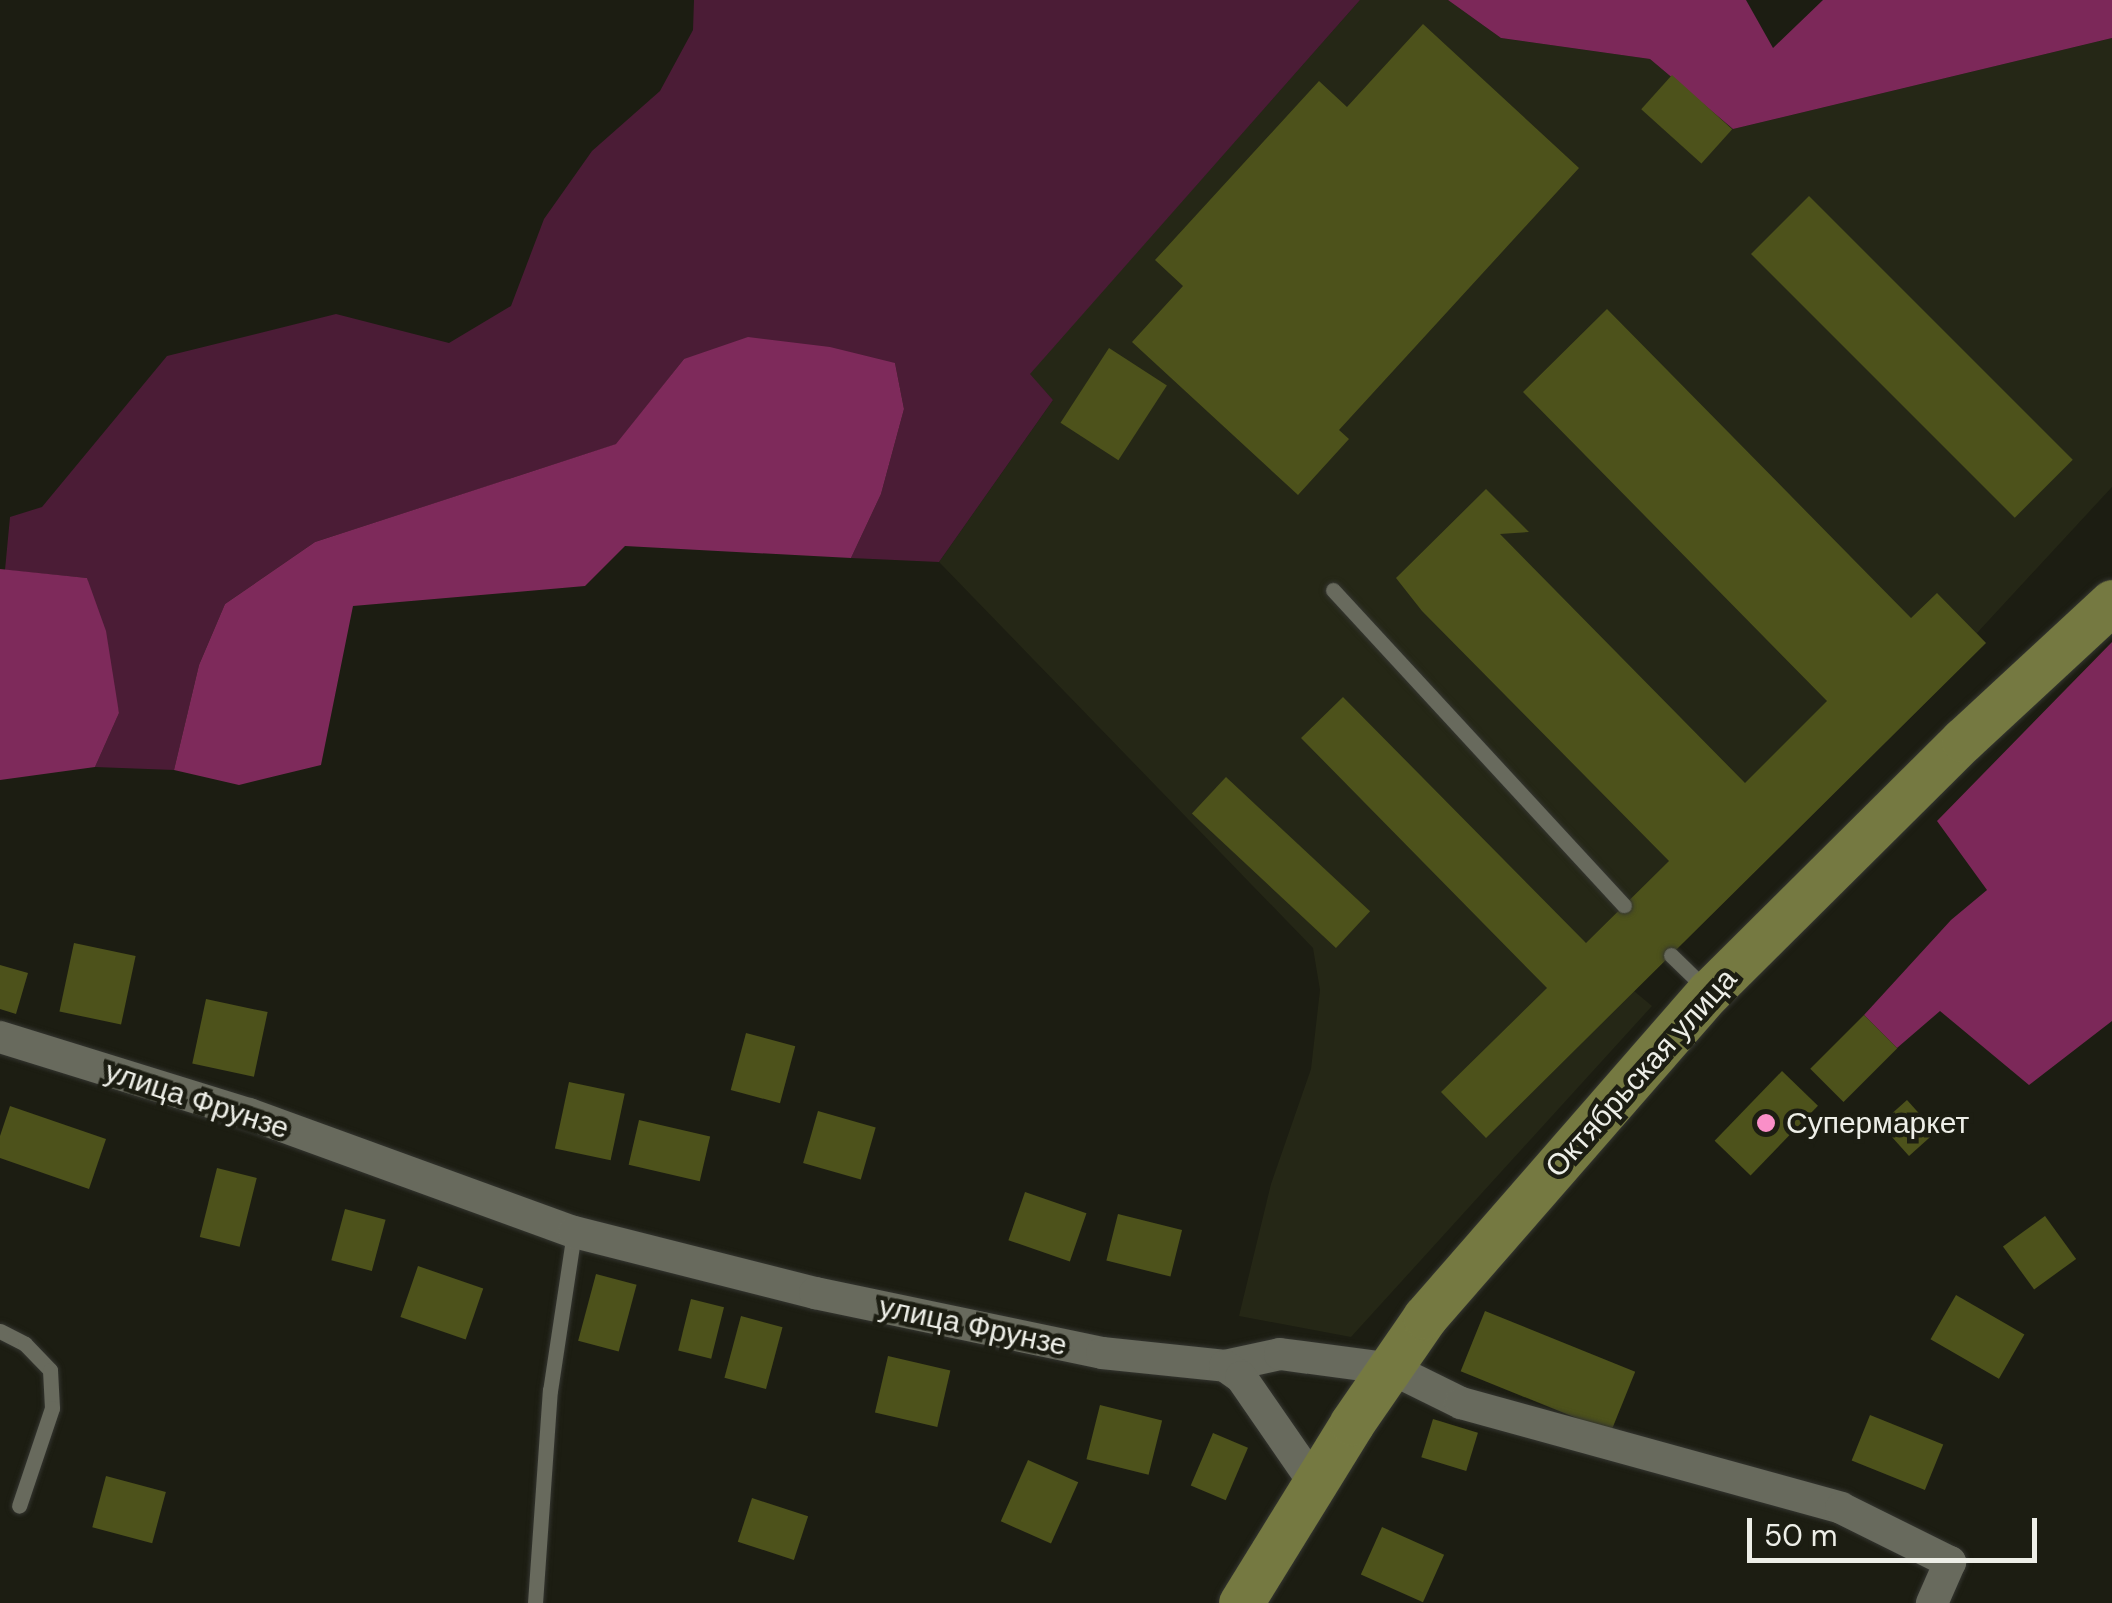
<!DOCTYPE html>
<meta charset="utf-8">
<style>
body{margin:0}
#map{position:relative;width:2112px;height:1603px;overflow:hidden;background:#1c1d12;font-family:"DM Sans",sans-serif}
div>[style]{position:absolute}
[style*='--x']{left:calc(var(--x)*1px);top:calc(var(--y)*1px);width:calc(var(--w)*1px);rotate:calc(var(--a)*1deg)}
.built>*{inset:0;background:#252716}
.green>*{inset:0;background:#4b1c36}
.forest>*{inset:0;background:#7c2859}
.water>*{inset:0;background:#7e2a5b}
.building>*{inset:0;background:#4d521b;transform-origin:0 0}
.roads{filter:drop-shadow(0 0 2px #343530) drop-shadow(0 0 2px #343530)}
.lane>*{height:15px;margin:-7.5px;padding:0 7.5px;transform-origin:7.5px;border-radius:7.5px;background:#686a5d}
.street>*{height:32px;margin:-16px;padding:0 16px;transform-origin:16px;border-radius:16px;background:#686a5d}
.secondary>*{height:45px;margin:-22.5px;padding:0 22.5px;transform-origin:22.5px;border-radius:22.5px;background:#757941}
.dots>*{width:28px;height:28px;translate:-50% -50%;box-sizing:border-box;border:5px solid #1c1d12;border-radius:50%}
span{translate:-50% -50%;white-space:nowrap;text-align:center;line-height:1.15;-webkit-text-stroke:9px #1c1d12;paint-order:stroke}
.street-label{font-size:30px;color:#edeee7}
.poi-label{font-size:30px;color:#edeee7}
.left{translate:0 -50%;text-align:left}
.scale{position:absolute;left:1747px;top:1518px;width:290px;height:45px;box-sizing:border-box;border:5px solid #edeee7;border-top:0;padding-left:12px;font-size:30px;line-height:35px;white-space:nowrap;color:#edeee7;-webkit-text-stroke:8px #1c1d12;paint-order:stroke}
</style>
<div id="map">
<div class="built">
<i style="clip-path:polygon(1360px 0,1448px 0,1501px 38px,1650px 59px,1733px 129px,2112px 38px,2112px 487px,1977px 633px,1986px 643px,1634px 991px,1652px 1006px,1351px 1337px,1239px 1316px,1271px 1184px,1311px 1069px,1320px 990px,1313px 948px,939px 562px,1053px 400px,1029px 374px)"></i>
</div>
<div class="green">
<i style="clip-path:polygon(694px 0,1360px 0,1030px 374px,1053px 400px,939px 562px,851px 558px,881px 494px,904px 409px,895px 363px,684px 359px,617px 444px,315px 542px,225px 604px,199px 665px,174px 770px,95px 767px,119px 713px,87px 578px,5px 570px,10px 517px,42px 507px,167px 356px,336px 314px,449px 343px,511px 306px,544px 219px,592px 151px,660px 91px,693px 30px)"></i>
</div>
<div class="forest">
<i style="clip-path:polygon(1448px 0,1746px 0,1773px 48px,1823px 0,2112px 0,2112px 38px,1733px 129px,1650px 59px,1501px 38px)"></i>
<i style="clip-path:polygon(2112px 642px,2112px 1021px,2029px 1085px,1940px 1011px,1897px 1048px,1864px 1015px,1951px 920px,1987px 890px,1937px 821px)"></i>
</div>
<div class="water">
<i style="clip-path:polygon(748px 337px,830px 347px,895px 363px,904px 409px,881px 494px,851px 558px,625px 546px,585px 586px,353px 606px,321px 765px,239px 785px,174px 770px,199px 665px,225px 604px,315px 542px,616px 444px,684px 359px)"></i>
<i style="clip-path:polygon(0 569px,87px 578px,106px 631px,119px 713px,95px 767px,0 780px)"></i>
</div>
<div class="building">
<i style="clip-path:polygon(1423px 24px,1579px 168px,1339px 430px,1349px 439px,1298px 495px,1132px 342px,1183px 286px,1155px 260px,1319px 81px,1347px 107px)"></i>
<i style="left:1672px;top:75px;width:81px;height:46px;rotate:42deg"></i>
<i style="left:1809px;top:196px;width:373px;height:82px;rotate:45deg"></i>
<i style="clip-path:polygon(1607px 309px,1911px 618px,1937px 593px,1986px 643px,1486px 1138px,1441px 1092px,1547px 988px,1301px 738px,1343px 697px,1586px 943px,1669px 861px,1422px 611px,1396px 578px,1486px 489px,1529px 532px,1500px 534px,1745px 783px,1827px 701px,1523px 392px)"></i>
<i style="left:1109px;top:348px;width:69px;height:89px;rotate:33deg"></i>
<i style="left:1226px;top:777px;width:197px;height:50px;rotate:43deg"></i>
<i style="left:74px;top:943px;width:63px;height:70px;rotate:12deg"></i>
<i style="clip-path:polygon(0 965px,28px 973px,16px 1014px,0 1009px)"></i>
<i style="left:206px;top:999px;width:63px;height:66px;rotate:12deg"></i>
<i style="left:1864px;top:1015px;width:47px;height:76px;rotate:45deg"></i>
<i style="left:746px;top:1033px;width:51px;height:59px;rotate:15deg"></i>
<i style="left:1782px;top:1071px;width:50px;height:97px;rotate:44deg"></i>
<i style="left:569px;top:1082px;width:57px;height:68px;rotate:12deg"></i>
<i style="left:1907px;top:1100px;width:43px;height:36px;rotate:48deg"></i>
<i style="clip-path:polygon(10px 1106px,106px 1139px,89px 1189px,0 1158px,0 1136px)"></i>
<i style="left:818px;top:1111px;width:60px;height:54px;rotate:16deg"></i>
<i style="left:639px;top:1120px;width:73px;height:46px;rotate:13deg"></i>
<i style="left:217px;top:1168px;width:41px;height:71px;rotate:14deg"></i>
<i style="left:1025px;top:1192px;width:65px;height:51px;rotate:19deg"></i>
<i style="left:345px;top:1209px;width:42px;height:53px;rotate:15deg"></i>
<i style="left:1118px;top:1214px;width:66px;height:48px;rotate:14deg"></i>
<i style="left:2045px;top:1216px;width:53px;height:52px;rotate:54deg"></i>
<i style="left:418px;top:1266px;width:69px;height:54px;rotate:19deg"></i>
<i style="left:596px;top:1274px;width:42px;height:69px;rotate:15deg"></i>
<i style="left:1956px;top:1295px;width:79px;height:51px;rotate:30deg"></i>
<i style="left:691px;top:1299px;width:34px;height:53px;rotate:14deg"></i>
<i style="left:1485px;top:1311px;width:162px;height:65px;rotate:22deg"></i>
<i style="left:741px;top:1316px;width:43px;height:64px;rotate:15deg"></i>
<i style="left:888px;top:1356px;width:64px;height:58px;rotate:13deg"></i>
<i style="left:1100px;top:1405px;width:64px;height:56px;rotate:14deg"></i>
<i style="left:1870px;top:1415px;width:79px;height:49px;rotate:22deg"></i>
<i style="left:1433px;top:1419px;width:47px;height:40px;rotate:17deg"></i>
<i style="left:1213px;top:1433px;width:38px;height:57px;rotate:23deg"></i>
<i style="left:1028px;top:1460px;width:55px;height:67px;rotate:24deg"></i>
<i style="left:106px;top:1476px;width:62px;height:53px;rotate:15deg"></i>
<i style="left:752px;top:1498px;width:59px;height:46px;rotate:18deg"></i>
<i style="left:1382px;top:1527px;width:68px;height:52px;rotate:24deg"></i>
</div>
<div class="roads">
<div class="lane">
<i style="--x:1333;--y:590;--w:429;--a:47.3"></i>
<i style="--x:1671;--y:955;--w:49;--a:44.2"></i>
<i style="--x:0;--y:1331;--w:28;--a:27"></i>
<i style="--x:25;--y:1344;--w:36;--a:46"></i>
<i style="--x:50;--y:1370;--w:38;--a:87"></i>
<i style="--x:52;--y:1408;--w:103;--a:108.6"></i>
<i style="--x:535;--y:1603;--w:213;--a:-86"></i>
<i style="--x:550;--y:1391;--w:161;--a:-81.4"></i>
</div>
<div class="street">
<i style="--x:0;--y:1037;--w:261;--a:17.2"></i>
<i style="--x:249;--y:1114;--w:346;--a:20"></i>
<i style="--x:574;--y:1232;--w:249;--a:14.2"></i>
<i style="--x:815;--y:1293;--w:293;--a:11.8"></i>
<i style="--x:1102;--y:1353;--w:124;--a:6"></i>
<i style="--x:1225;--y:1366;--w:56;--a:-12.3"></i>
<i style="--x:1280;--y:1354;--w:113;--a:7.6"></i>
<i style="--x:1392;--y:1369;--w:77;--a:26.2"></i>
<i style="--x:1461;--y:1403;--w:394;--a:15.4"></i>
<i style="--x:1841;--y:1508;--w:122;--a:26.4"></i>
<i style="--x:1950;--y:1562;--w:45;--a:113.7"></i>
<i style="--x:1225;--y:1366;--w:19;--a:35"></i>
<i style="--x:1241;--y:1377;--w:129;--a:55.4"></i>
</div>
<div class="secondary">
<i style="--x:1241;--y:1603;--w:211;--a:-58.3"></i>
<i style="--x:1352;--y:1423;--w:129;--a:-55.4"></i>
<i style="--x:1425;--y:1317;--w:432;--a:-48.9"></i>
<i style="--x:1709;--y:992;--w:358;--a:-44.8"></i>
<i style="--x:1963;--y:740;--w:203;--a:-42.8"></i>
</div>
</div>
<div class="dots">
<i style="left:1766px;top:1123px;background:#fa8fc8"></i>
</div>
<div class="street-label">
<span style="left:1641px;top:1073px;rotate:-48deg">Октябрьская улица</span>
<span style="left:197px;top:1100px;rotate:18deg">улица Фрунзе</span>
<span style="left:973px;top:1326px;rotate:12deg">улица Фрунзе</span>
</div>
<div class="poi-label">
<span class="left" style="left:1786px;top:1123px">Супермаркет</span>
</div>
<div class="scale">50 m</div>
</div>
